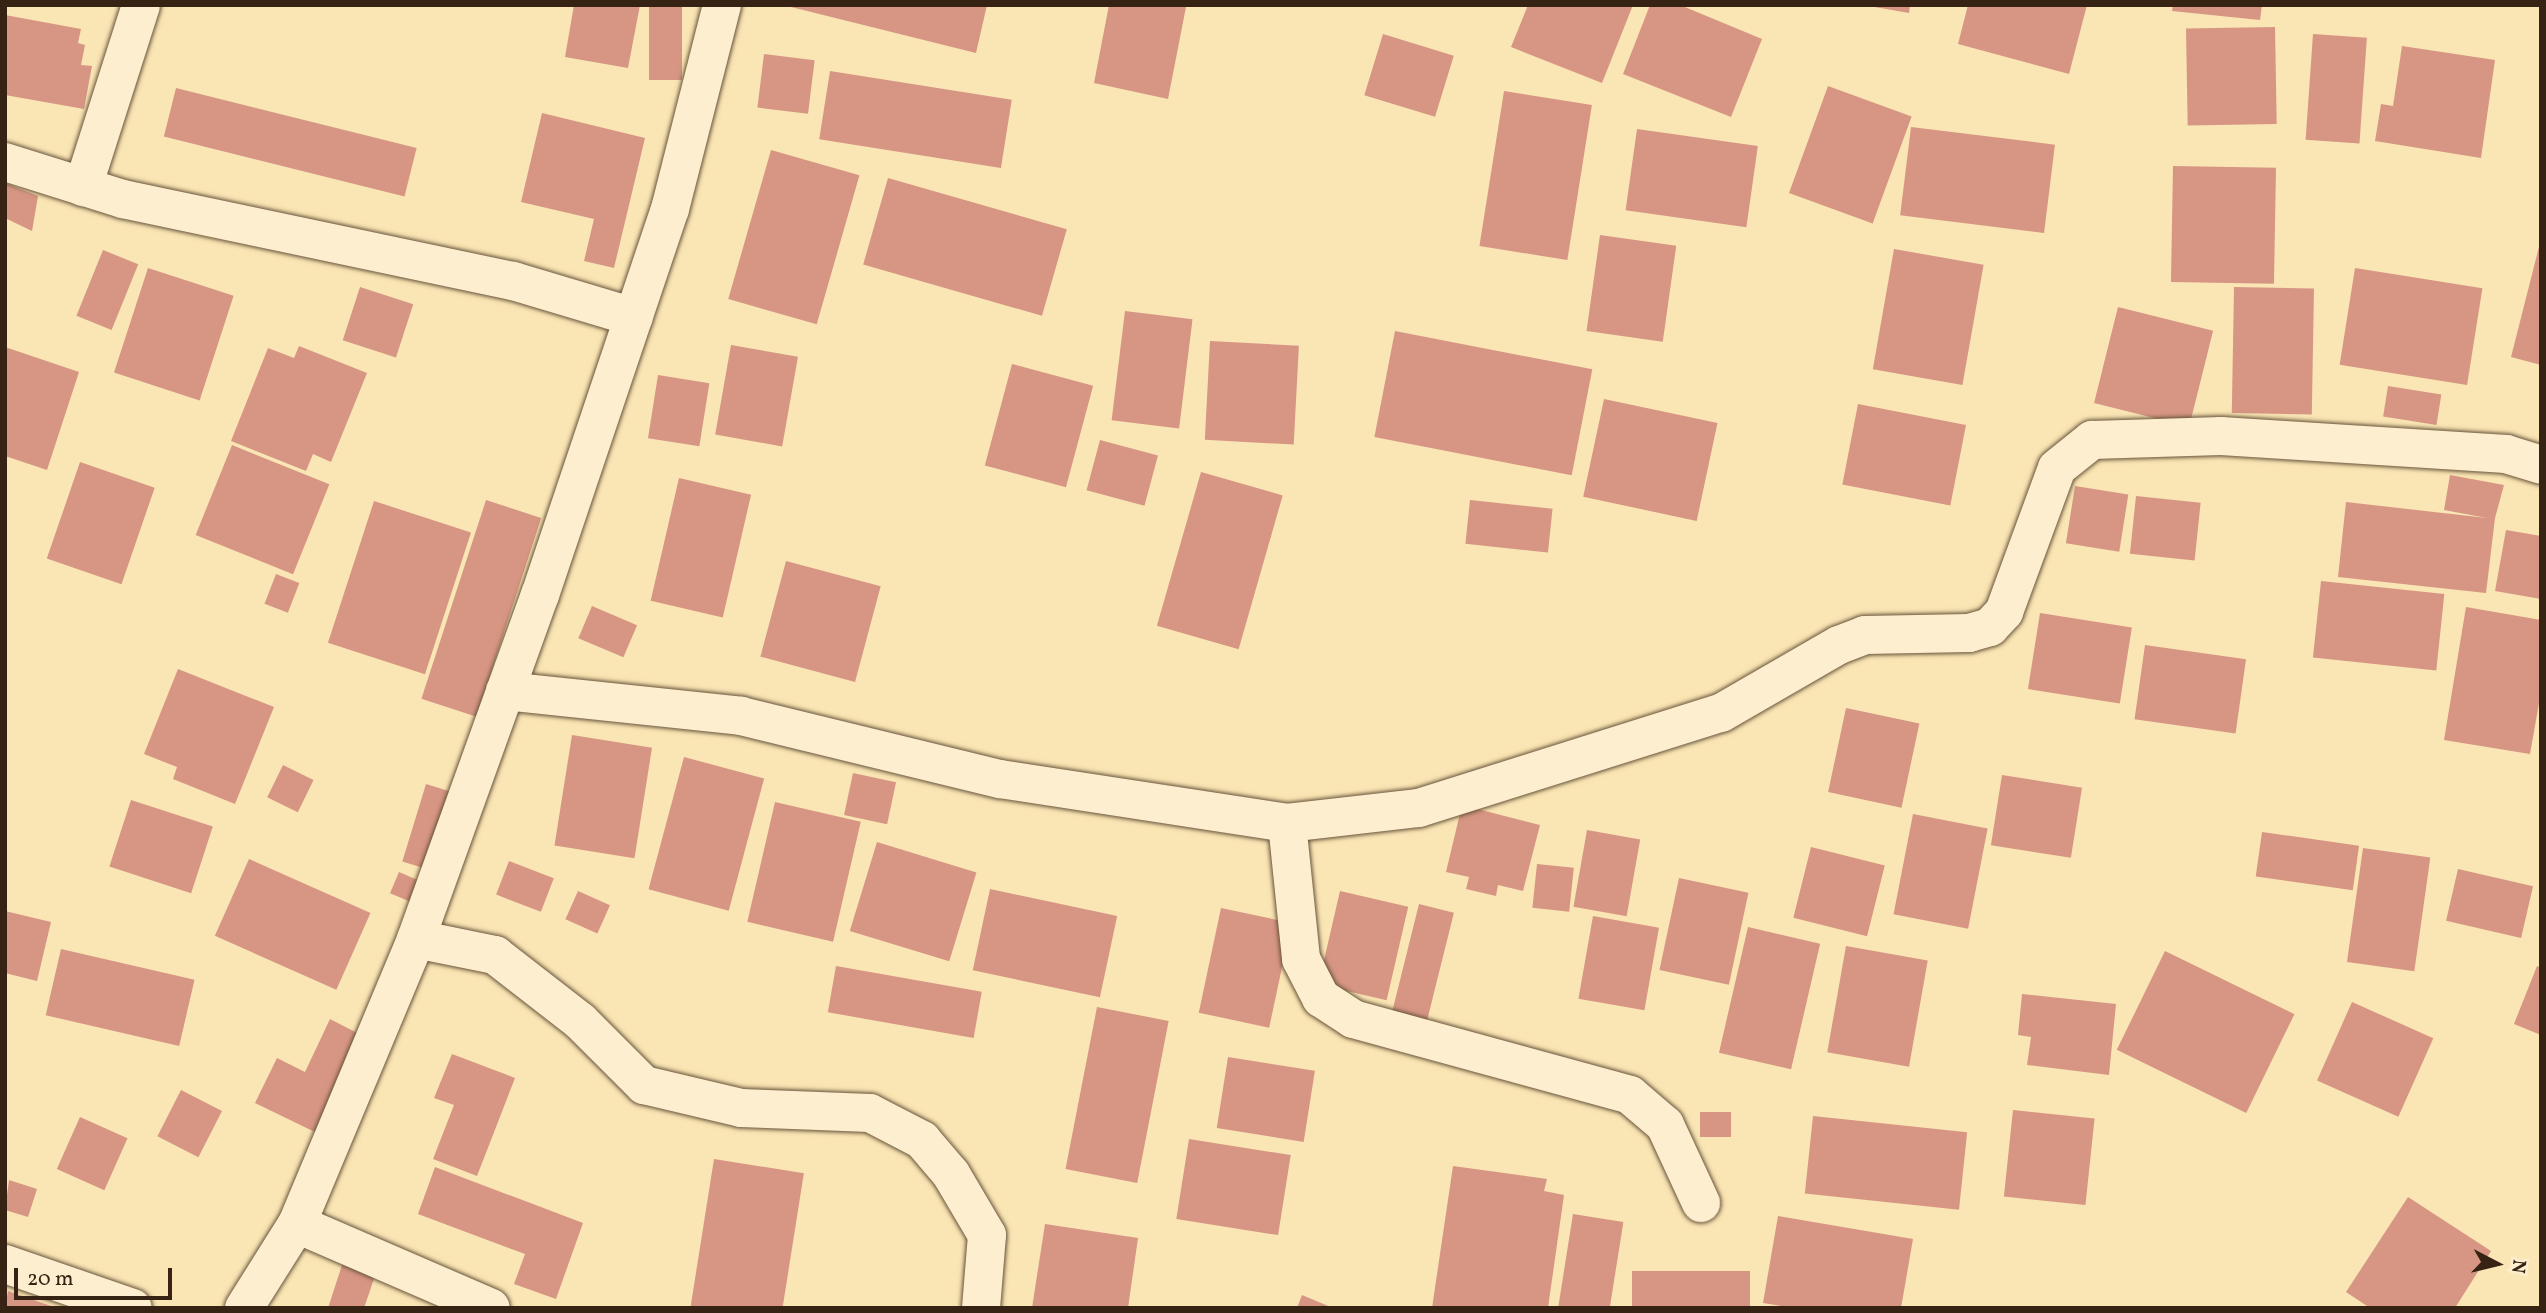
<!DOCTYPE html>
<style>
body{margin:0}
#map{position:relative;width:2546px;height:1313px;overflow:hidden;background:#fae5b4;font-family:Vollkorn,serif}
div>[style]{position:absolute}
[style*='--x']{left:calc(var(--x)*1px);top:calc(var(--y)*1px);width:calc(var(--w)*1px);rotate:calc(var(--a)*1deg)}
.building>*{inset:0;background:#d79683;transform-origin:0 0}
.roads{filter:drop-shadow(0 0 2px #68543b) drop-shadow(0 0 2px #68543b)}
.street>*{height:38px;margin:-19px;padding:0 19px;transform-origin:19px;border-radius:19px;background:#fceece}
span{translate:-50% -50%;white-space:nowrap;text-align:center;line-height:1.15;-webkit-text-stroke:6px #fceece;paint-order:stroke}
.frame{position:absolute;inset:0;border:7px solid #372313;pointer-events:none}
.north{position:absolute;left:2462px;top:1229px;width:70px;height:70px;-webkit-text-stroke:5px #fceece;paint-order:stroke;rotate:97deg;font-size:19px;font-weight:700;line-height:28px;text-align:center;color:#372313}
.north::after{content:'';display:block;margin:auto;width:24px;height:32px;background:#372313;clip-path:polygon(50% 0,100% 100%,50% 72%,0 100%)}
.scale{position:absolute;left:14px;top:1268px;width:158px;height:32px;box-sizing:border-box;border:4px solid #372313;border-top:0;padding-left:9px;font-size:21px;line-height:24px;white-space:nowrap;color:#372313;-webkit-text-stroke:5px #fceece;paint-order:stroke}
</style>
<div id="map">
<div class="building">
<i style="clip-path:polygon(574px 5px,640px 5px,628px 68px,565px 57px)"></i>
<i style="left:649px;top:5px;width:33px;height:75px"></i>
<i style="clip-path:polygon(783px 5px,987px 5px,976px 53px)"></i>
<i style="clip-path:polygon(1109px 5px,1186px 7px,1168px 99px,1094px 83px)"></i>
<i style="clip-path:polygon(1528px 5px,1633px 5px,1602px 83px,1511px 47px)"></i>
<i style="clip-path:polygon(1650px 5px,1680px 5px,1762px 39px,1731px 117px,1623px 74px)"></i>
<i style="clip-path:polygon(1863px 5px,1910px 5px,1909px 13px)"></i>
<i style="clip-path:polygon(1968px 5px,2087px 5px,2069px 74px,1958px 44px)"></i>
<i style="clip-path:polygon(2173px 5px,2262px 5px,2260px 20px,2172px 11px)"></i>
<i style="clip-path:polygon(5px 15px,81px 29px,78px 43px,85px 45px,81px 65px,92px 66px,84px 109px,5px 95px)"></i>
<i style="left:2275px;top:27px;width:97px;height:89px;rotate:89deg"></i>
<i style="left:1383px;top:34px;width:74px;height:64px;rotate:17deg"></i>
<i style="left:2313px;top:34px;width:54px;height:106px;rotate:4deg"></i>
<i style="clip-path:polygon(2402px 46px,2495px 60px,2481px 158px,2375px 141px,2381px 104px,2393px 106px)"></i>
<i style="left:764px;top:54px;width:51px;height:54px;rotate:7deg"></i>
<i style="left:830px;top:71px;width:184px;height:69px;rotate:9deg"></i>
<i style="left:1828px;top:86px;width:89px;height:114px;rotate:20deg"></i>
<i style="left:176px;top:88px;width:248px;height:50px;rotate:14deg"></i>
<i style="left:1504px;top:91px;width:89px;height:157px;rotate:9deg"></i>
<i style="clip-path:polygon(542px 113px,645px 138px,614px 268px,584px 261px,594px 219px,521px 202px)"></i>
<i style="left:1911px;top:127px;width:145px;height:89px;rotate:7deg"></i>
<i style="left:1637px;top:129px;width:122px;height:82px;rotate:8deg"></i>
<i style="left:771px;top:150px;width:92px;height:155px;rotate:16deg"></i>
<i style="left:2173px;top:166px;width:103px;height:116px;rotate:1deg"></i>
<i style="left:888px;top:178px;width:186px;height:90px;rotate:16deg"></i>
<i style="clip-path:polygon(5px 183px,38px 196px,32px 231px,5px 218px)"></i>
<i style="left:1600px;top:235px;width:77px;height:97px;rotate:8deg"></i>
<i style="clip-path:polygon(2541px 239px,2541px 365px,2511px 357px)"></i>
<i style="left:1894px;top:249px;width:91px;height:122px;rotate:10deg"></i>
<i style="left:103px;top:250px;width:38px;height:71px;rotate:22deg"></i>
<i style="left:148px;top:268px;width:90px;height:110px;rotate:18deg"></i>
<i style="left:2355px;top:268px;width:129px;height:98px;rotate:9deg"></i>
<i style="left:360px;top:287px;width:56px;height:56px;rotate:18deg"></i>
<i style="left:2234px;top:287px;width:80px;height:126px;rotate:1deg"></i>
<i style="left:2118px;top:307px;width:98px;height:99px;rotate:14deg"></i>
<i style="left:1125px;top:311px;width:68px;height:110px;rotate:7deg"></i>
<i style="left:1395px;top:331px;width:201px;height:108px;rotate:11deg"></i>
<i style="left:1210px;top:341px;width:89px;height:99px;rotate:3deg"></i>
<i style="left:731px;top:345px;width:68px;height:91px;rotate:10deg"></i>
<i style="clip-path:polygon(299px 346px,367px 373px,331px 462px,313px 454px,306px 471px,231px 441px,268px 348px,294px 358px)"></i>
<i style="clip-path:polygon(5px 347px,79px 372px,47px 470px,5px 456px)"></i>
<i style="left:1012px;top:364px;width:84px;height:105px;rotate:15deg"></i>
<i style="left:658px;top:375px;width:52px;height:64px;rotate:9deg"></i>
<i style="left:2388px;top:386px;width:54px;height:31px;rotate:9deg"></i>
<i style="left:1604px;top:399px;width:116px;height:100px;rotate:12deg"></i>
<i style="left:1858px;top:404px;width:110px;height:82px;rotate:11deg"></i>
<i style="left:1100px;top:440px;width:60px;height:52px;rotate:15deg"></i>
<i style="left:232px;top:445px;width:105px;height:97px;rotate:22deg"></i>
<i style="left:80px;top:462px;width:79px;height:102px;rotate:19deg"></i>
<i style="left:1201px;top:472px;width:85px;height:160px;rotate:16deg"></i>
<i style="clip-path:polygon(2450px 475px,2504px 485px,2495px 518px,2486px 593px,2338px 577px,2346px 502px,2487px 518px,2444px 510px)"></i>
<i style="left:679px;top:478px;width:74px;height:126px;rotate:13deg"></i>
<i style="left:2075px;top:486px;width:54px;height:58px;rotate:9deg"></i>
<i style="left:2136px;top:496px;width:65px;height:58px;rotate:6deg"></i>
<i style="left:486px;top:500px;width:58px;height:209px;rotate:18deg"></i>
<i style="left:1470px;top:500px;width:83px;height:44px;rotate:6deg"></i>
<i style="left:374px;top:501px;width:102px;height:149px;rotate:18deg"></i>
<i style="clip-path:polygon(2506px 530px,2541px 536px,2541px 599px,2495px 591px)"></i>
<i style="left:786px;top:561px;width:98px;height:99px;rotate:15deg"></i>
<i style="left:276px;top:574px;width:25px;height:32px;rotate:21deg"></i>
<i style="left:2321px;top:581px;width:124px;height:77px;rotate:6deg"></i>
<i style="left:592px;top:606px;width:49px;height:35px;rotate:23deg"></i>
<i style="clip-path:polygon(2466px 607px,2541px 620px,2541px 692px,2530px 754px,2444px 740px)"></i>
<i style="left:2040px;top:613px;width:93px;height:77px;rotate:9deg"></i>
<i style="left:2145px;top:645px;width:102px;height:75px;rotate:8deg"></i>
<i style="clip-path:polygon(178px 669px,274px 707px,235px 804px,173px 779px,177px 767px,144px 754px)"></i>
<i style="left:1846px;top:708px;width:75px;height:86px;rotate:12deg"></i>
<i style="left:572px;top:735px;width:81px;height:112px;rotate:9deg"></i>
<i style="left:684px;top:757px;width:83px;height:137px;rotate:15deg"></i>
<i style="left:283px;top:765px;width:34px;height:36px;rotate:26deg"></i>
<i style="left:853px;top:773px;width:44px;height:43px;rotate:12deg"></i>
<i style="left:2002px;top:775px;width:81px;height:71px;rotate:9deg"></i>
<i style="left:426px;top:784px;width:28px;height:81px;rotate:17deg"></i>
<i style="left:131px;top:800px;width:86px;height:70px;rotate:18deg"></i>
<i style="left:775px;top:802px;width:88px;height:123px;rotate:13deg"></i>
<i style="clip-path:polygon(1462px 805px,1540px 825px,1523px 891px,1498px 885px,1496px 896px,1466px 889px,1469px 877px,1446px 872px)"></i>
<i style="left:1913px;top:814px;width:76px;height:102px;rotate:11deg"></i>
<i style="left:1587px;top:830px;width:54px;height:78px;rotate:10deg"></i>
<i style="left:2262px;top:832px;width:98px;height:45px;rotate:8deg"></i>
<i style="left:877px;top:842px;width:104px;height:93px;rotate:17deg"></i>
<i style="left:1811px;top:847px;width:76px;height:73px;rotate:14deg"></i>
<i style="left:2363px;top:848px;width:68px;height:115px;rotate:8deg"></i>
<i style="left:249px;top:859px;width:133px;height:84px;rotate:24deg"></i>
<i style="left:509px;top:861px;width:48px;height:36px;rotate:21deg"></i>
<i style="left:1537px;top:864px;width:37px;height:44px;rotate:6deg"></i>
<i style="left:2458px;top:869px;width:77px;height:53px;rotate:13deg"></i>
<i style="left:399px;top:872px;width:26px;height:23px;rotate:23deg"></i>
<i style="left:1679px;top:878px;width:71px;height:94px;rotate:12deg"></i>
<i style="left:990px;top:889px;width:130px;height:83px;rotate:12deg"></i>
<i style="left:578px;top:891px;width:35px;height:31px;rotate:24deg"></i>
<i style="left:1340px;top:891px;width:70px;height:96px;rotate:13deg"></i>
<i style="left:1419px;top:904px;width:36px;height:111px;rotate:14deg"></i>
<i style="left:1221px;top:908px;width:72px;height:107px;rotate:12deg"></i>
<i style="clip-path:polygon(5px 911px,51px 922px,37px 981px,5px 973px)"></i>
<i style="left:1593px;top:916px;width:67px;height:84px;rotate:10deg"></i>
<i style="left:1748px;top:927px;width:74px;height:129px;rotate:13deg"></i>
<i style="left:1846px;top:946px;width:83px;height:108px;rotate:10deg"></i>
<i style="left:61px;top:949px;width:137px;height:68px;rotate:13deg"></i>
<i style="left:2165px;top:951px;width:144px;height:110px;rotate:26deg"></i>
<i style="left:836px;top:966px;width:148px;height:47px;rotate:10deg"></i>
<i style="clip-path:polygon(2537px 966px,2541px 968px,2541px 1035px,2514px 1024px)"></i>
<i style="clip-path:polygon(2022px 994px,2116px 1004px,2109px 1075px,2027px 1065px,2031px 1037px,2018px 1035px)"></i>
<i style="left:2352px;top:1002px;width:89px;height:86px;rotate:24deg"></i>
<i style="left:1097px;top:1007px;width:73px;height:165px;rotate:11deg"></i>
<i style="clip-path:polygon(330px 1019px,365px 1037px,319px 1134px,255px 1103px,277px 1058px,305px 1072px)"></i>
<i style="clip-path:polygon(452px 1054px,515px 1078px,477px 1176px,433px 1159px,454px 1105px,434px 1098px)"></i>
<i style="left:1228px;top:1057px;width:88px;height:72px;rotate:9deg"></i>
<i style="left:181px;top:1090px;width:46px;height:52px;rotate:27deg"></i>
<i style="left:2013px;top:1110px;width:82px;height:87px;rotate:6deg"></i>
<i style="left:1700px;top:1112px;width:31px;height:25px"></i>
<i style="left:1813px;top:1116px;width:155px;height:78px;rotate:6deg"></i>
<i style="left:80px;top:1117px;width:52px;height:57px;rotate:24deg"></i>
<i style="left:1189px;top:1139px;width:103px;height:81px;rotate:9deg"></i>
<i style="left:714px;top:1159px;width:91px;height:151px;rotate:9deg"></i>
<i style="clip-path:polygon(1453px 1166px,1547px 1179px,1544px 1191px,1564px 1195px,1548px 1308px,1432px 1308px)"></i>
<i style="clip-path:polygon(435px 1167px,583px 1223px,556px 1299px,514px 1284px,525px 1254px,418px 1214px)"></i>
<i style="clip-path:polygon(9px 1180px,37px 1189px,28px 1217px,5px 1210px)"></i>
<i style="clip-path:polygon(2408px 1197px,2491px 1251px,2455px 1308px,2370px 1308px,2346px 1292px)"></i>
<i style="left:1573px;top:1214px;width:51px;height:95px;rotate:9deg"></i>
<i style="clip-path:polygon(1778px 1216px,1913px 1239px,1901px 1308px,1793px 1308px,1763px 1303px)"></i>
<i style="clip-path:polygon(1045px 1224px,1138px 1238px,1128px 1308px,1032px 1308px)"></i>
<i style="clip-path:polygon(344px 1259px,377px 1270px,364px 1308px,328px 1308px)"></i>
<i style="left:1632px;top:1271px;width:118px;height:37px"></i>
<i style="clip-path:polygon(8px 1291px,54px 1307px,54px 1308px,5px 1308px)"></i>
<i style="clip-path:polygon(1302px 1295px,1333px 1308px,1297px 1308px)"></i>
</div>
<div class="roads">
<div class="street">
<i style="--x:5;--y:162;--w:124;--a:17.4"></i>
<i style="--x:123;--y:199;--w:399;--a:11.9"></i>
<i style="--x:513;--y:281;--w:126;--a:16.6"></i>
<i style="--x:83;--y:187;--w:191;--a:-72.3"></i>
<i style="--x:505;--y:691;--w:237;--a:6"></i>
<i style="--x:741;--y:716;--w:267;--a:13.7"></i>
<i style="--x:1000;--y:779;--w:290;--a:8.7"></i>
<i style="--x:1287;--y:823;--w:133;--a:-6.5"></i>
<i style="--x:1419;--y:808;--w:317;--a:-17.5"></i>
<i style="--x:1721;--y:713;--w:136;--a:-30"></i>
<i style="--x:1839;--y:645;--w:28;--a:-21"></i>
<i style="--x:1865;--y:635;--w:104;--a:-1.1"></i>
<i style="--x:1969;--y:633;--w:22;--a:-16"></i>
<i style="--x:1990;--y:627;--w:21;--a:-47"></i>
<i style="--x:2004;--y:612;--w:153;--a:-69.8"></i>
<i style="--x:2057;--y:468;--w:45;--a:-38.7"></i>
<i style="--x:2092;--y:440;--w:129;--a:-1.8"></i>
<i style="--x:2221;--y:436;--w:286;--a:3.6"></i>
<i style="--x:2506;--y:454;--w:37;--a:17"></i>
<i style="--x:1287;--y:823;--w:137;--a:84.1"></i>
<i style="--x:1301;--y:959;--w:44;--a:62.9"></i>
<i style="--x:1321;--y:998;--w:38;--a:33"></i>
<i style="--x:1353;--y:1019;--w:287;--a:15.3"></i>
<i style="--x:1630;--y:1095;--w:46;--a:40.6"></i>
<i style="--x:1665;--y:1125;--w:86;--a:65.2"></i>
<i style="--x:416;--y:939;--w:81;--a:11.4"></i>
<i style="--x:495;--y:955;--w:108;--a:37.8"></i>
<i style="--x:580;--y:1021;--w:91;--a:45"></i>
<i style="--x:644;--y:1085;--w:100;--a:13.3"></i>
<i style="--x:741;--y:1108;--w:129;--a:2.2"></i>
<i style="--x:870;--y:1113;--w:59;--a:27.4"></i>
<i style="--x:922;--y:1140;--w:45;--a:49.5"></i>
<i style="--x:951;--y:1174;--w:71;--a:59.5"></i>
<i style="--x:987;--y:1235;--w:73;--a:94.7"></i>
<i style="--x:297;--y:1224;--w:211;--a:23.4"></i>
<i style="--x:5;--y:1264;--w:135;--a:19"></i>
<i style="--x:244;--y:1308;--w:99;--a:-57.8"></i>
<i style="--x:297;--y:1224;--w:309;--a:-67.3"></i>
<i style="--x:416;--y:939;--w:366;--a:-70.2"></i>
<i style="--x:540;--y:595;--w:407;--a:-71.4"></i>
<i style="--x:670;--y:209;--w:211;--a:-75.7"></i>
</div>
</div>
<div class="frame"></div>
<div class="north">N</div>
<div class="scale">20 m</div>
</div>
